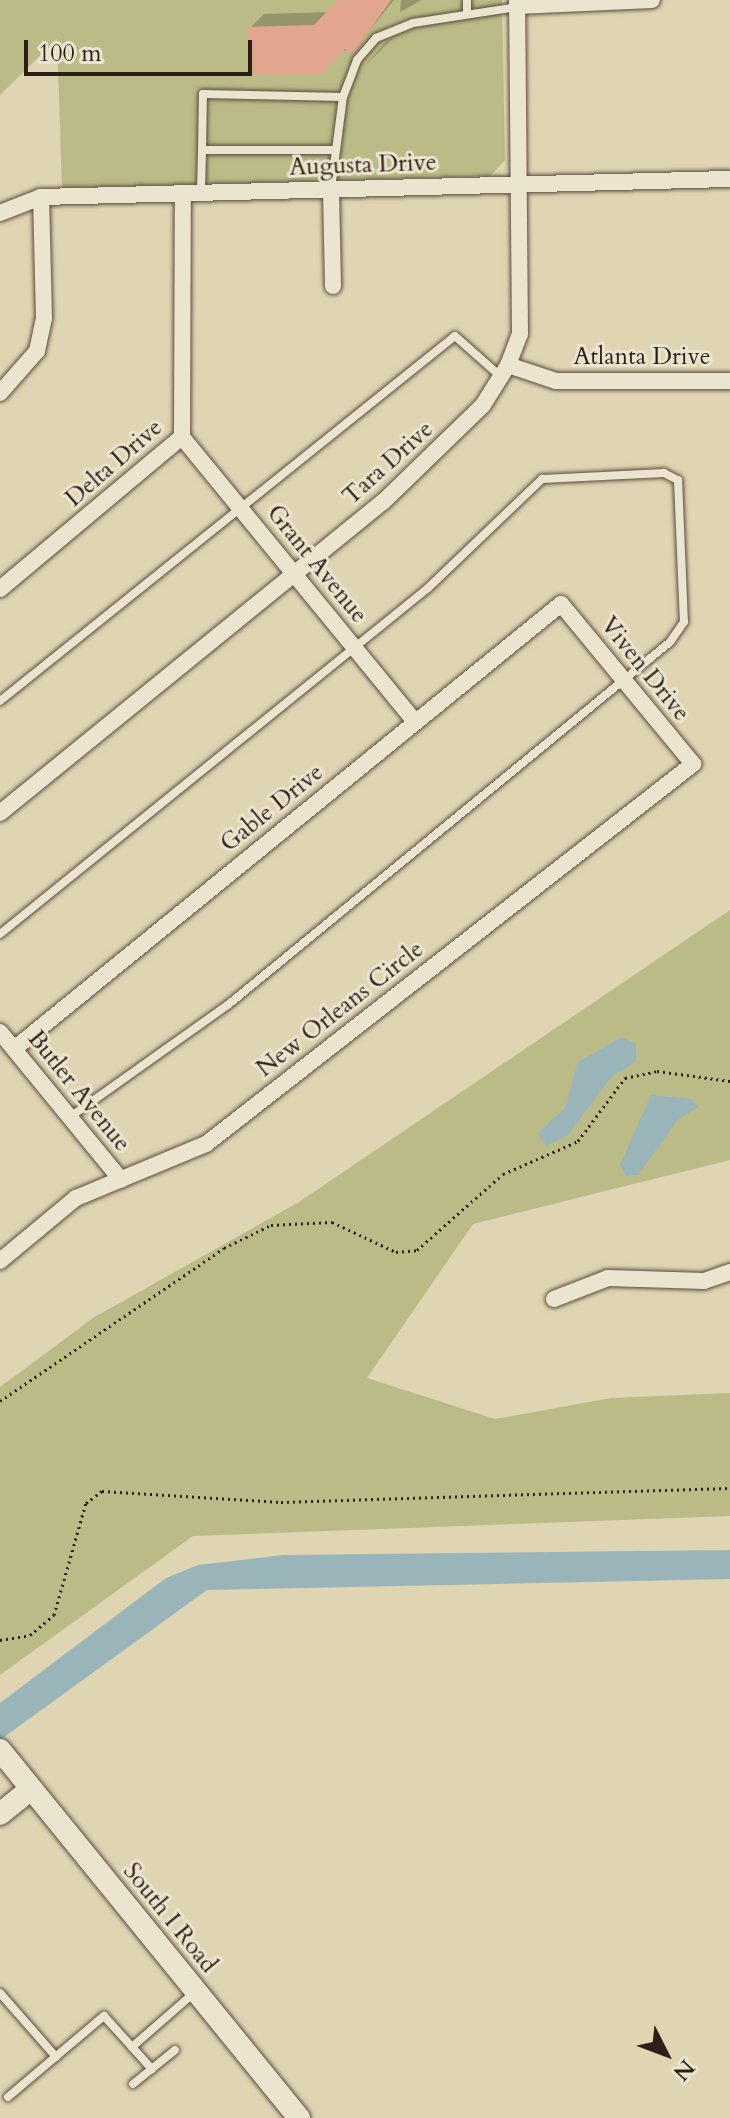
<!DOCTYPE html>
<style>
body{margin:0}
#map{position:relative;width:730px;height:2118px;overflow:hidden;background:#e0d5b3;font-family:Cardo,serif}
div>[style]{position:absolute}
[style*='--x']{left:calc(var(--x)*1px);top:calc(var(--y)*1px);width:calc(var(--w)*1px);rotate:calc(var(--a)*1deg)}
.green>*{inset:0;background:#bbbb87}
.water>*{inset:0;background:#9ab5b9}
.shadow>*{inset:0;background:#0003}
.building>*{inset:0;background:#e2a68f}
.path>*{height:3px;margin-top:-1.5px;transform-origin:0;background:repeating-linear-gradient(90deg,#2d1e18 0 2px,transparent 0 6px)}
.roads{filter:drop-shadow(0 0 2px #5a4c3f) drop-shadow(0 0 2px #5a4c3f)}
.lane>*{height:8px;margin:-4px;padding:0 4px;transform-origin:4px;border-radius:4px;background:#ebe4ce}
.street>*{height:16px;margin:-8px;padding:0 8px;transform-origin:8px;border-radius:8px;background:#ebe4ce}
.secondary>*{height:22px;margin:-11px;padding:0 11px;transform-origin:11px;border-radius:11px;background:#ebe4ce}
span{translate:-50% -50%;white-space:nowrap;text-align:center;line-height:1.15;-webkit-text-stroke:6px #ebe4ce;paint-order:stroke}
.street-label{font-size:24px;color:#2d1e18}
.north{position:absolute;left:626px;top:2014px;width:80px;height:80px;-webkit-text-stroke:6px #ebe4ce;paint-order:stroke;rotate:132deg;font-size:22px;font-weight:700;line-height:32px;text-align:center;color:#2d1e18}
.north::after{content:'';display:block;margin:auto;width:28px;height:36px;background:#2d1e18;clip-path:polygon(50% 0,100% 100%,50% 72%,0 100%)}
.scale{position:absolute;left:24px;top:40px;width:228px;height:36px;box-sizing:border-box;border:4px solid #2d1e18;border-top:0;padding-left:10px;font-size:24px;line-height:28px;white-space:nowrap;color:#2d1e18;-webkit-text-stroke:6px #ebe4ce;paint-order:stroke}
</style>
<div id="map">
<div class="green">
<i style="clip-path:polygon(0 0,502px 0,505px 160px,490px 176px,62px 188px,57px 39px,0 95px)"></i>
<i style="clip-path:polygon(730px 910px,730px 1160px,473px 1224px,367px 1378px,495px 1419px,611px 1398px,730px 1393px,730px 1516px,193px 1536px,0 1675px,0 1387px,93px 1318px,299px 1202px)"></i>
</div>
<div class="water">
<i style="clip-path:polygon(622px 1037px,636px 1044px,636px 1062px,612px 1076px,568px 1135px,546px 1146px,538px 1133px,565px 1108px,578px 1062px)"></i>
<i style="clip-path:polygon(651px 1095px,692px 1099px,698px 1107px,678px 1120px,638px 1175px,626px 1176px,620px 1165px)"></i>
<i style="clip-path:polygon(730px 1550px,730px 1579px,207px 1590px,0 1740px,0 1703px,166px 1578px,198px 1565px,283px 1555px)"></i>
</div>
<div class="shadow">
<i style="clip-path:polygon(341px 0,394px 0,352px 52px,250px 28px,264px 14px,329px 12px)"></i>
<i style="clip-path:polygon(401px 0,422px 0,400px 12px)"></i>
<i style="clip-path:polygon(398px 33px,366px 65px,383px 45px)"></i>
</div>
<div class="building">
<i style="clip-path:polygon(338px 0,391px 0,352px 55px,345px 49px,322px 74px,249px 75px,248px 27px,314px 25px)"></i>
</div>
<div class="path">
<i style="--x:0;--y:1401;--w:271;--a:-34.3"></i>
<i style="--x:224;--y:1248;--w:52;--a:-26.1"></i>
<i style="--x:271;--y:1225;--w:61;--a:-2.8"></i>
<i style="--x:332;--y:1222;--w:71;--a:25.1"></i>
<i style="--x:396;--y:1252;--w:21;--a:-5"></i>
<i style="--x:417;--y:1250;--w:115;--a:-41.5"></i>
<i style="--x:503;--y:1174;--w:82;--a:-23.7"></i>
<i style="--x:578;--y:1141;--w:79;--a:-53.3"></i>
<i style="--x:625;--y:1078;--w:33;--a:-12"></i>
<i style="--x:657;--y:1071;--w:74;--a:7.8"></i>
<i style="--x:0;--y:1640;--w:30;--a:-9"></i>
<i style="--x:30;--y:1635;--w:31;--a:-40"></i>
<i style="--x:54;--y:1615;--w:116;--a:-74.1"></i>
<i style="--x:86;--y:1503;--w:20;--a:-37"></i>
<i style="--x:102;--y:1491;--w:179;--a:3.5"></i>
<i style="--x:281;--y:1502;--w:449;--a:-1.8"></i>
</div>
<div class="roads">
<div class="lane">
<i style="--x:467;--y:0;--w:13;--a:90"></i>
<i style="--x:335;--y:150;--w:133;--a:180"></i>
<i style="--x:202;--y:150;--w:56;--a:-89"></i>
<i style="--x:203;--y:94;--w:140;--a:1.2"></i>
<i style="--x:331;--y:189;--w:93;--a:-82.6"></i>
<i style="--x:343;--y:97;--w:40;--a:-69"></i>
<i style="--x:357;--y:60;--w:29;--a:-49"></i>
<i style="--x:376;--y:38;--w:40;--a:-22"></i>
<i style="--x:413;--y:23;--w:105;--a:-8.7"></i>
<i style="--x:201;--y:192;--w:42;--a:-88.6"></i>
<i style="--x:0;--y:701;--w:583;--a:-38.74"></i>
<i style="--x:455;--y:336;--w:60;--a:41.6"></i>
<i style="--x:0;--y:934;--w:550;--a:-38.95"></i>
<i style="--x:428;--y:588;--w:158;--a:-43.7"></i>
<i style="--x:542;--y:479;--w:122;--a:-2.8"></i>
<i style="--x:664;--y:473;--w:16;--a:27"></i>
<i style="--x:678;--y:480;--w:142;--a:87.6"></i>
<i style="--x:684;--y:622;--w:24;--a:125"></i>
<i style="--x:670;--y:642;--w:571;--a:140.62"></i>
<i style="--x:229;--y:1004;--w:195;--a:144.6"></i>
<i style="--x:0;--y:1993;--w:85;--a:48.8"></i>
<i style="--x:132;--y:2047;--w:30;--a:48"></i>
<i style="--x:133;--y:2084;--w:54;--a:-39"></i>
<i style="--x:8;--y:2097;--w:126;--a:-40.2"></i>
<i style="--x:104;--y:2016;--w:42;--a:47.9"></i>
<i style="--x:132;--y:2047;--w:84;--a:-41.1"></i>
</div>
<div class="street">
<i style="--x:517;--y:6;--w:135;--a:-2.5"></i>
<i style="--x:331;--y:190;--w:96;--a:88.8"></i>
<i style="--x:0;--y:213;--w:44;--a:-21.3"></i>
<i style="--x:41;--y:197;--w:689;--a:-1.5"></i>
<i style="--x:508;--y:365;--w:51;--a:18.4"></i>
<i style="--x:556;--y:381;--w:174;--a:0"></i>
<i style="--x:0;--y:393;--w:56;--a:-48.6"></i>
<i style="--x:37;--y:351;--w:34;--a:-78"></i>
<i style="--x:44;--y:318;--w:121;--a:-91.4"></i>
<i style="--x:182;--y:437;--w:368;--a:50.7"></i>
<i style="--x:0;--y:589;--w:237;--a:-39.9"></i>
<i style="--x:182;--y:437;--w:244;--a:-89.8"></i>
<i style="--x:0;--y:813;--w:493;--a:-39.1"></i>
<i style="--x:383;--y:502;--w:139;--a:-44.1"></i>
<i style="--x:483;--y:405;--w:47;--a:-58"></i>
<i style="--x:508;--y:365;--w:33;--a:-69"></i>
<i style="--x:520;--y:334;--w:334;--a:-90.5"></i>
<i style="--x:0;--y:1032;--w:191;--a:50.7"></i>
<i style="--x:0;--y:1261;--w:99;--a:-39.7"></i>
<i style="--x:76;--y:1198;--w:141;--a:-22.6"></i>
<i style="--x:206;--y:1144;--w:618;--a:-37.96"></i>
<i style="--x:693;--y:764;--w:207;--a:-129.5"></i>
<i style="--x:561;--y:604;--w:705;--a:140.87"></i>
<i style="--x:554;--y:1299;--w:58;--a:-21.3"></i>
<i style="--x:608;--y:1278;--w:96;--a:1.8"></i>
<i style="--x:704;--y:1281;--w:28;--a:-19"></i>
</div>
<div class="secondary">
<i style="--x:0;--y:1750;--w:474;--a:50.9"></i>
<i style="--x:0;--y:1814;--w:40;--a:-39"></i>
</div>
</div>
<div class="street-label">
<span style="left:363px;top:165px;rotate:-2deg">Augusta Drive</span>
<span style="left:642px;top:357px">Atlanta Drive</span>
<span style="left:114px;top:463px;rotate:-41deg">Delta Drive</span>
<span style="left:388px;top:463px;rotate:-42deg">Tara Drive</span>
<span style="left:317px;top:564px;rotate:51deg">Grant Avenue</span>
<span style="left:645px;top:669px;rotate:51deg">Viven Drive</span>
<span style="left:272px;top:808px;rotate:-39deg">Gable Drive</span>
<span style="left:340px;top:1009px;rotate:-38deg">New Orleans Circle</span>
<span style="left:79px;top:1091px;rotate:51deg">Butler Avenue</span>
<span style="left:170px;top:1918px;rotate:51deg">South I Road</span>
</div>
<div class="north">N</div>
<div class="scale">100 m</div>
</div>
